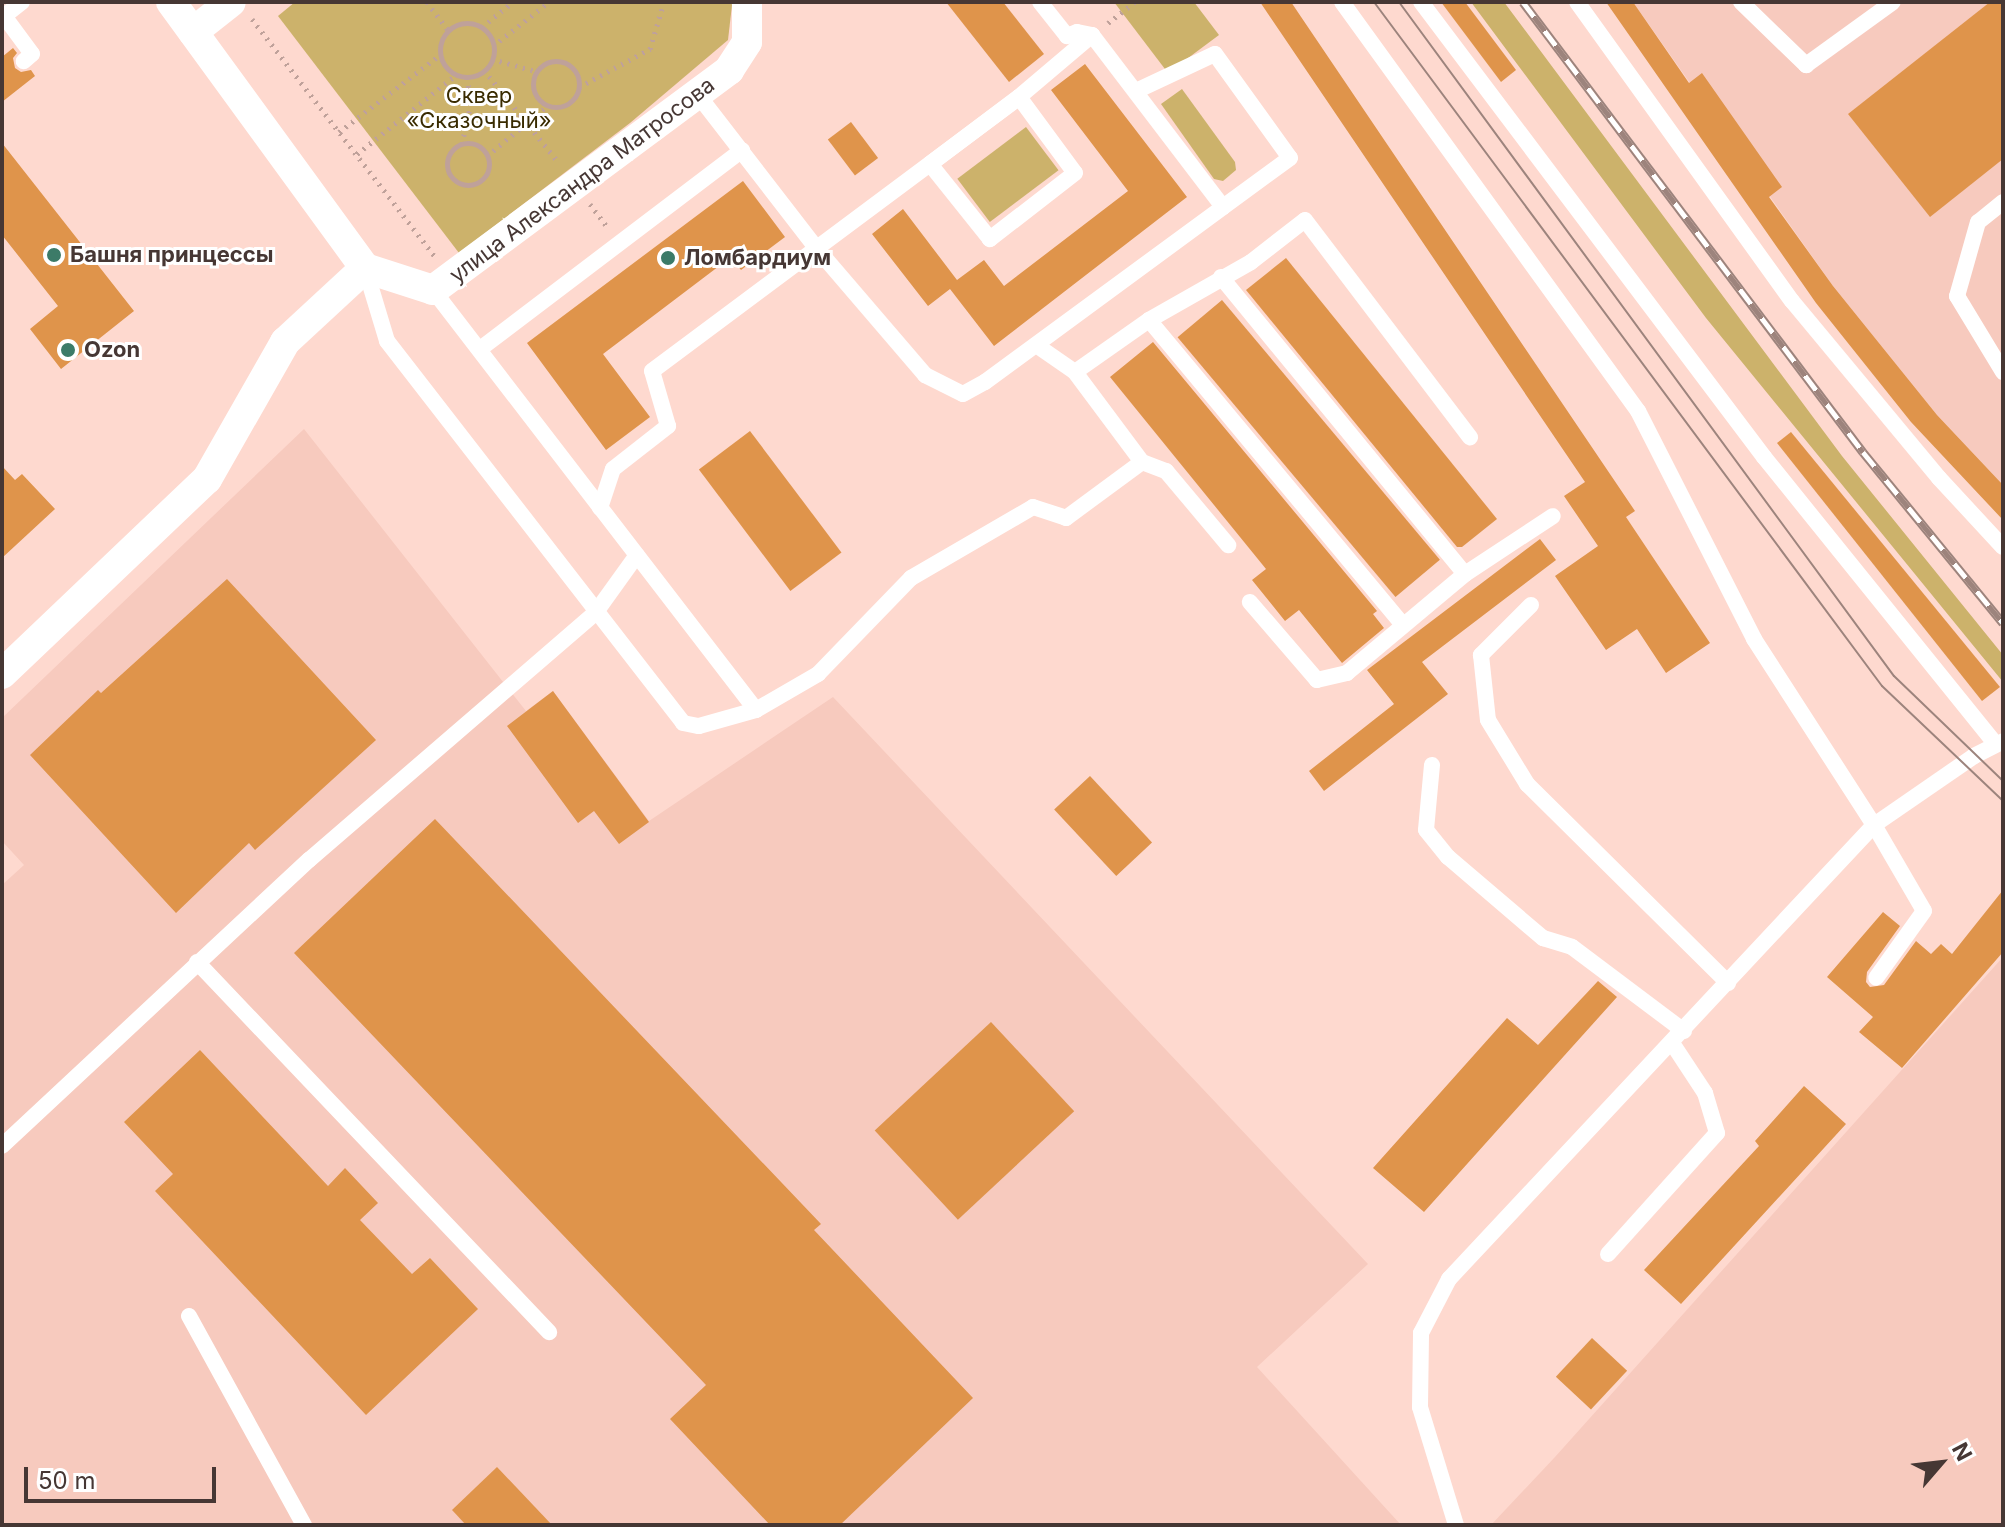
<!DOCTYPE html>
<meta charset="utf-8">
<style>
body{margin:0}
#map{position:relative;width:2005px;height:1527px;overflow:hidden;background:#fed9cf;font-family:Inter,sans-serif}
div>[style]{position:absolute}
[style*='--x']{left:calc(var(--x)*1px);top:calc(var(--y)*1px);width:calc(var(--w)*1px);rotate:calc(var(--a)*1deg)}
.built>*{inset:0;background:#f7cabe}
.green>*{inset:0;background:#ccb26b;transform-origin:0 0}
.building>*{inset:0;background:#df944b;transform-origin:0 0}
.path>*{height:5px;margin-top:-2.5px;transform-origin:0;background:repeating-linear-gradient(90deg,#bfa19a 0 2px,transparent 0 8px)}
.path>.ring{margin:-2.5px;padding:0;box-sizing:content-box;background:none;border:5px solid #bfa19a;border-radius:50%}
.lane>*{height:16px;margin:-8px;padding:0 8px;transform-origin:8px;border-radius:8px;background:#fff}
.street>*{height:30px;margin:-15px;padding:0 15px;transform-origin:15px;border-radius:15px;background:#fff}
.tram>*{height:2px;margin:-1px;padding:0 1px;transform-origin:1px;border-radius:1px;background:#9d847d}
.rail>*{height:9px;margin-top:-4.5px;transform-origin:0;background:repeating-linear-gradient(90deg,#fff 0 18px,#9d847d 0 36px);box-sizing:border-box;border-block:2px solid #9d847d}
.dots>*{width:22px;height:22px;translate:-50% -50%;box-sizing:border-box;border:4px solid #fff;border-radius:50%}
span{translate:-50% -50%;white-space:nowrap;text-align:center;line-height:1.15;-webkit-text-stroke:6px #fff;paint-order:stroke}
.park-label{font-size:22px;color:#392b00}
.street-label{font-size:22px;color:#463734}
.poi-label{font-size:22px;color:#463734;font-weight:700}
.left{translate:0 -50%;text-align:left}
.frame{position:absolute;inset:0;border:4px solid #463734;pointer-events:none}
.north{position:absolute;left:1901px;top:1423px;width:80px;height:80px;-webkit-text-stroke:6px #fff;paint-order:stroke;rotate:62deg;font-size:22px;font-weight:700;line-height:32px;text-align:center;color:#463734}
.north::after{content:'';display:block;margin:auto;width:28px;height:36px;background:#463734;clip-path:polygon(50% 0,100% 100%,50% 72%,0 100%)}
.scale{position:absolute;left:24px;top:1467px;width:192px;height:36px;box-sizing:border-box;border:4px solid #463734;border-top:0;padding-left:10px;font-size:24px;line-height:28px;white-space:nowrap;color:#463734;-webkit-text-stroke:6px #fff;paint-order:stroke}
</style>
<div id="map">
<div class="built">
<i style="clip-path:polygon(1633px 2px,2003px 2px,2003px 485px,1937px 415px,1833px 286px)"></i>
<i style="clip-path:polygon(304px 429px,526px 711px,553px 691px,649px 821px,833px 697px,1368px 1264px,1257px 1367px,1401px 1525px,2px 1525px,2px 885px,24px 865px,2px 841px,2px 718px)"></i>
<i style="clip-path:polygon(2003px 957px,2003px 1525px,1491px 1525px,1555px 1457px)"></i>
</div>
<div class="green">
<i style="clip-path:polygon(295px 2px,731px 2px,732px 5px,728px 40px,630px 123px,459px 253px,278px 16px)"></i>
<i style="clip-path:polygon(1114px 2px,1194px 2px,1219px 35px,1168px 73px)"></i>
<i style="clip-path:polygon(1471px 2px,1504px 2px,1842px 456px,2003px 655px,2003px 682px,1706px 318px)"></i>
<i style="clip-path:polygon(1182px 89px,1235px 162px,1236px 170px,1223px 181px,1214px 179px,1161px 104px)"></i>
<i style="left:1026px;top:127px;width:54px;height:86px;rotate:53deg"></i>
</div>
<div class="building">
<i style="clip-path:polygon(946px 2px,1003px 2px,1044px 54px,1009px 82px)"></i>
<i style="clip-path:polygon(1260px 2px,1291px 2px,1635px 511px,1626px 517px,1710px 643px,1666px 673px,1637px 629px,1606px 650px,1555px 576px,1598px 546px,1564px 496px,1585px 482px)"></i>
<i style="clip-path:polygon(1441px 2px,1465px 2px,1516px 70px,1501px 82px)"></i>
<i style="clip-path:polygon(1606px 2px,1633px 2px,1689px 83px,1702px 73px,1782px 187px,1769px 197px,1833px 286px,1937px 415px,2003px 485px,2003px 520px,1911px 422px,1816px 303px)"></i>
<i style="clip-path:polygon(1990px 2px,2003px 2px,2003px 159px,1930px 217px,1848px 114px)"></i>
<i style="clip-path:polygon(13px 48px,17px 53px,13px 58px,15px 68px,21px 72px,31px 70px,35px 76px,2px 102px,2px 57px)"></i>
<i style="clip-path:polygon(1085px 64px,1187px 197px,994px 346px,950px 289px,928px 306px,872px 234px,903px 209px,957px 280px,984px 260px,1004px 286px,1128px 191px,1051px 90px)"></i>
<i style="left:851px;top:122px;width:45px;height:29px;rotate:53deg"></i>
<i style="clip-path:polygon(2px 143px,134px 311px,61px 369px,30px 329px,58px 306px,2px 235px)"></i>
<i style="clip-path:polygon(743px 181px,785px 237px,741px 270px,731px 257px,603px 354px,650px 417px,606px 450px,527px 343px)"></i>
<i style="clip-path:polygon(1286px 258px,1497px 519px,1462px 547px,1457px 547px,1246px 290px)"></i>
<i style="left:1222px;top:300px;width:339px;height:58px;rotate:50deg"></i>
<i style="clip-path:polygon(1153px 342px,1377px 611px,1373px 614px,1384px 628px,1342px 663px,1299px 610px,1285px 621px,1252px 580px,1266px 569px,1110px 377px)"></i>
<i style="left:750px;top:431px;width:152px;height:64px;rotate:53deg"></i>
<i style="clip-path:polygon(1791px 432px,2000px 687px,1982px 701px,1777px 443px)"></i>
<i style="clip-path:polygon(2px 466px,15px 480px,22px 474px,55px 509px,2px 558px)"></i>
<i style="clip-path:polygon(1540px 539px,1556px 560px,1422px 662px,1448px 694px,1324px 791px,1309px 771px,1394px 704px,1367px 670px)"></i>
<i style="clip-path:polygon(227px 579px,376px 740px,255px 850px,249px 843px,176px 913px,30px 755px,98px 690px,101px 693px)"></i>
<i style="clip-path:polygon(553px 691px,649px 822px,619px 844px,594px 811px,578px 823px,507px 726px)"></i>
<i style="left:1090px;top:776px;width:91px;height:49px;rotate:47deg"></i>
<i style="clip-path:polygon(435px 819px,821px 1224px,814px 1230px,973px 1398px,840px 1525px,770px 1525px,670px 1419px,706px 1385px,294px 953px)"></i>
<i style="clip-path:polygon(2003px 890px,2003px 952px,1902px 1068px,1859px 1032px,1873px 1017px,1827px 977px,1883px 912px,1900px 926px,1867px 972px,1866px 982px,1870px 987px,1884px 985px,1916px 941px,1931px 954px,1941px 944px,1952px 954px)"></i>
<i style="clip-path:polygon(1598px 981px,1617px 997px,1424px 1212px,1373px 1168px,1507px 1018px,1538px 1045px)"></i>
<i style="left:991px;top:1022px;width:122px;height:159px;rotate:47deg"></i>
<i style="clip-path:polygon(200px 1050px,328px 1186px,345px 1168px,378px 1203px,360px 1220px,412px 1274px,430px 1258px,478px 1309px,366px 1415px,155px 1191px,173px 1174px,124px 1122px)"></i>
<i style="clip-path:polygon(1804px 1086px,1846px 1124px,1681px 1304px,1644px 1270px,1759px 1146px,1755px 1141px)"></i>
<i style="left:1592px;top:1338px;width:48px;height:53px;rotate:43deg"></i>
<i style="clip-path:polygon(497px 1467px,552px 1525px,466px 1525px,452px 1510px)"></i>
</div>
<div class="path">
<i style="--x:427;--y:2;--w:35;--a:53"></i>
<i style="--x:252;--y:19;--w:302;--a:52.4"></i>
<i style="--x:1108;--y:23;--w:34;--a:-38"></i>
<i class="ring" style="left:440px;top:23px;width:49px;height:49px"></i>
<i style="--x:482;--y:27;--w:40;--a:-39"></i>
<i style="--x:493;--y:46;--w:71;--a:-38.2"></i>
<i style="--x:492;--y:59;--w:45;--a:15.6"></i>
<i class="ring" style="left:533px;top:61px;width:41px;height:41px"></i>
<i style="--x:484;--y:70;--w:119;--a:51.1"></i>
<i style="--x:579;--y:87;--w:81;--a:-28.2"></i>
<i style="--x:650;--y:49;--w:49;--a:-73.4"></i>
<i style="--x:339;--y:132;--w:127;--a:-37.3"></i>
<i class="ring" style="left:447px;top:143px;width:37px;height:37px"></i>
<i style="--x:462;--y:144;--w:42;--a:-77.6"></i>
<i style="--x:471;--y:103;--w:26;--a:-99"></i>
<i style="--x:357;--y:154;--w:127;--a:-38.6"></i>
<i style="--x:487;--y:156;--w:78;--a:-39.8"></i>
<i style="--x:590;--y:204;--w:30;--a:53"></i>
</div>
<div class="lane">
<i style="--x:22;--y:2;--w:23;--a:142"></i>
<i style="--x:4;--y:16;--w:47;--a:53.6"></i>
<i style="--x:32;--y:54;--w:11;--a:139"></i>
<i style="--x:1342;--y:2;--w:505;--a:54.11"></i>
<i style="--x:1638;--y:411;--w:256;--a:63"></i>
<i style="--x:1754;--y:639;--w:221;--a:57.2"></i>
<i style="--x:1874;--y:825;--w:99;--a:59.8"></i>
<i style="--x:1924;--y:911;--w:82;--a:125.6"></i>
<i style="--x:1421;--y:2;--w:570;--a:52.99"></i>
<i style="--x:1764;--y:457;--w:368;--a:51.1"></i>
<i style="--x:1577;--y:2;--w:368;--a:54.3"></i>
<i style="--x:1792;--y:301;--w:230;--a:50.3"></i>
<i style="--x:1939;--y:478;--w:94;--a:47.2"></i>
<i style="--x:1741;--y:2;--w:91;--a:44.1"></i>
<i style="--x:1806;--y:65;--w:107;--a:-35.9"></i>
<i style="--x:1136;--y:91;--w:87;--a:-25.1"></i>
<i style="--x:1215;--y:54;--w:128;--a:54.2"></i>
<i style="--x:1290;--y:158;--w:83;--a:143.8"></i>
<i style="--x:698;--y:95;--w:196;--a:52.3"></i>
<i style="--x:818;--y:250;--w:165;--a:49.4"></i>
<i style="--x:925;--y:375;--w:42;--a:26.6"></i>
<i style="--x:963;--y:394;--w:25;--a:-29"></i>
<i style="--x:985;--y:382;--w:295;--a:-36.3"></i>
<i style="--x:1223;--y:207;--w:216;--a:-127.3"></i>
<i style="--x:1092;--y:35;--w:15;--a:-169"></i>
<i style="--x:1077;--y:32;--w:11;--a:158"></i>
<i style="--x:1067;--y:36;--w:43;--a:-128.5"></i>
<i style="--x:1019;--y:97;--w:94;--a:53.6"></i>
<i style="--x:1075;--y:173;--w:108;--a:142.2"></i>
<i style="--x:990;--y:239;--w:96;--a:-128.7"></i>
<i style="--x:930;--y:164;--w:111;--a:-37"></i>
<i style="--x:2003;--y:202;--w:32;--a:141"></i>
<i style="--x:1978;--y:222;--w:77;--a:105.8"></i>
<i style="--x:1957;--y:296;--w:89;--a:58.8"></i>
<i style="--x:365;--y:268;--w:76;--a:73.2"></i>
<i style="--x:387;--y:341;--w:483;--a:52.2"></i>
<i style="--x:683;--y:723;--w:16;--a:11"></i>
<i style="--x:699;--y:726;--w:59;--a:-15.7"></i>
<i style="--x:756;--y:710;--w:530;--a:-127.56"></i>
<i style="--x:1221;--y:277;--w:384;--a:50.6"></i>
<i style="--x:1465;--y:574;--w:154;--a:140"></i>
<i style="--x:1347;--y:673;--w:31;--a:167"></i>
<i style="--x:1317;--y:680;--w:103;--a:-130.7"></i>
<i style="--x:1149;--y:320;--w:397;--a:50.2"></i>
<i style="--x:1036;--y:345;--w:47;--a:34.7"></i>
<i style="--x:1075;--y:372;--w:90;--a:-35.1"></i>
<i style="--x:1149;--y:320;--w:117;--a:-29.6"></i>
<i style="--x:1251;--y:262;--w:68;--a:-37.9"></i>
<i style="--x:1305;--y:220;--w:273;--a:52.8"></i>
<i style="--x:480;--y:349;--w:329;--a:-37.2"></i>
<i style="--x:1142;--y:462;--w:26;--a:21"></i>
<i style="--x:1166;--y:471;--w:97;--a:50"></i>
<i style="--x:600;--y:508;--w:41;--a:-71.6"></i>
<i style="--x:613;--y:469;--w:70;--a:-38"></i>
<i style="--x:668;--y:426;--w:57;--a:-106.2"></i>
<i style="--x:652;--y:371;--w:458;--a:-36.7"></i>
<i style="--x:1019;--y:97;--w:96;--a:-40.3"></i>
<i style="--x:1465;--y:574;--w:105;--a:-33.4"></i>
<i style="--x:1531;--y:605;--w:71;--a:135"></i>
<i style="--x:1481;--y:655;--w:65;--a:83.9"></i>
<i style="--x:1488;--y:720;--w:75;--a:58.6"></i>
<i style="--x:1527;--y:784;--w:283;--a:44.7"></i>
<i style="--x:756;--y:710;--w:72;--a:-30.1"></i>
<i style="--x:818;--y:674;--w:134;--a:-45.9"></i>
<i style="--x:911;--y:578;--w:141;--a:-30.2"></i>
<i style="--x:1033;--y:507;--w:35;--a:18"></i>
<i style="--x:1066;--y:518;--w:94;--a:-36.4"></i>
<i style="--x:1142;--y:462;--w:112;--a:-126.7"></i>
<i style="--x:1432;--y:765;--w:65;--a:95.3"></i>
<i style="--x:1426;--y:830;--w:35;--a:51"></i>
<i style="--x:1448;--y:857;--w:125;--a:40.5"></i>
<i style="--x:1543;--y:938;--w:30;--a:17"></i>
<i style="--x:1572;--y:947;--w:140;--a:36.9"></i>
<i style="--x:197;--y:962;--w:511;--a:46.43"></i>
<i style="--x:2;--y:1146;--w:420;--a:-43"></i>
<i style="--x:309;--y:860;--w:379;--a:-40.8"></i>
<i style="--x:596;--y:612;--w:70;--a:-54.3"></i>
<i style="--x:1608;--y:1254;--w:163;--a:-48"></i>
<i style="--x:1717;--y:1133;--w:42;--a:-106.7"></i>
<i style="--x:1705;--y:1093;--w:60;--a:-123.4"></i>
<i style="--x:189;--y:1316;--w:239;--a:61.2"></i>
<i style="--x:1456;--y:1525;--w:123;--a:-107"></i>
<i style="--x:1420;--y:1407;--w:74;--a:-89.2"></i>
<i style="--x:1421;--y:1333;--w:61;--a:-62.6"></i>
<i style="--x:1449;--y:1279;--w:622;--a:-46.89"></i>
<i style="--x:1874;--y:825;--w:121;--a:-34.6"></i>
<i style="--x:1974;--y:756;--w:33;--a:-27"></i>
</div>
<div class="street">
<i style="--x:171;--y:2;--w:329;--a:53.9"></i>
<i style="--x:365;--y:268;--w:71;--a:17.9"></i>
<i style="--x:433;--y:290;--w:369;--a:-36.6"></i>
<i style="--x:729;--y:70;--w:33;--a:-57"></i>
<i style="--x:747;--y:42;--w:40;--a:-90"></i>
<i style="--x:193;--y:32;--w:48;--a:-38.3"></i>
<i style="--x:2;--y:674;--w:283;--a:-43.6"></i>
<i style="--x:207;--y:479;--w:158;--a:-60.3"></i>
<i style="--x:285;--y:342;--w:109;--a:-42.8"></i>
</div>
<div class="tram">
<i style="--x:1374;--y:2;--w:852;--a:53.4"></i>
<i style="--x:1882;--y:686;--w:167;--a:43.5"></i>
<i style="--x:1399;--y:2;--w:836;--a:53.71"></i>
<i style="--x:1894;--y:676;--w:151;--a:43.9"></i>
</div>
<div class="rail">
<i style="--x:1523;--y:2;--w:564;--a:52.93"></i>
<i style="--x:1863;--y:452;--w:221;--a:50.7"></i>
</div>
<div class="dots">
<i style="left:54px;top:255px;background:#3c7b68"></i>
<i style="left:668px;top:258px;background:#3c7b68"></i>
<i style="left:68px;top:350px;background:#3c7b68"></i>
</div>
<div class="park-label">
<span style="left:479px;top:108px">Сквер<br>«Сказочный»</span>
</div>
<div class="street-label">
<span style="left:582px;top:180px;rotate:-37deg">улица Александра Матросова</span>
</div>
<div class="poi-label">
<span class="left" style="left:70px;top:255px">Башня принцессы</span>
<span class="left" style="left:684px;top:258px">Ломбардиум</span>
<span class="left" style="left:84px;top:350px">Ozon</span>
</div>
<div class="frame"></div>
<div class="north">N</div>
<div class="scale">50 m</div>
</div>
